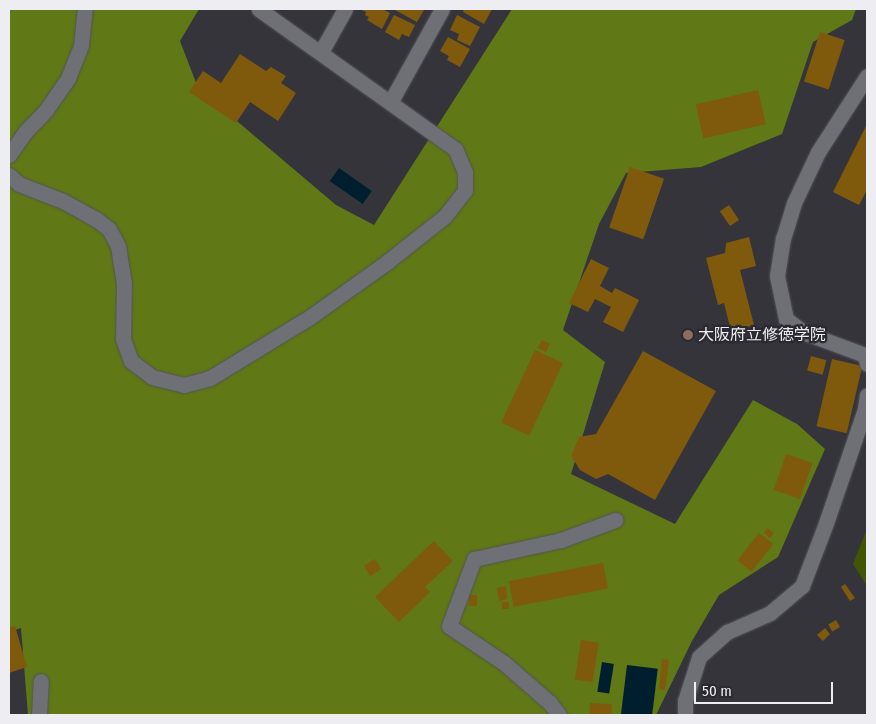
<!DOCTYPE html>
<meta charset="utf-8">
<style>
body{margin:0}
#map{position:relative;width:876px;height:724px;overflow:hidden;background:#35343b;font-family:"Fira Sans Condensed","Noto Sans JP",sans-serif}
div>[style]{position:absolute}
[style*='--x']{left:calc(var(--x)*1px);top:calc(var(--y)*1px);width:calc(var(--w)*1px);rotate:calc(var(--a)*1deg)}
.green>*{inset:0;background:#425505}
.forest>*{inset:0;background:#607815}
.water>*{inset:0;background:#001f2e;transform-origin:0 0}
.building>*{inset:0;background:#7f5a0c;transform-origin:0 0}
.roads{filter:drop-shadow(0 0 1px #535258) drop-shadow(0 0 1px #535258)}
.minor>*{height:15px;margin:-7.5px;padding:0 7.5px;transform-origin:7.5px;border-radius:7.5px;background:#6f6f76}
.dots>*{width:14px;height:14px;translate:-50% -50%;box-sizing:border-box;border:2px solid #2b2a31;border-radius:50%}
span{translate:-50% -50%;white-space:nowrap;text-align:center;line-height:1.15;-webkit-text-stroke:4.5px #2b2a31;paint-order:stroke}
.poi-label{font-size:16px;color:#eeedf1}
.left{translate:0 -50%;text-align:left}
.frame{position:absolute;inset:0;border:10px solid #eeedf1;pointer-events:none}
.scale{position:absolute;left:694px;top:682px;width:139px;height:22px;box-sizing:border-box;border:2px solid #eeedf1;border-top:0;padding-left:6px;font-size:15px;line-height:18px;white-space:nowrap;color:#eeedf1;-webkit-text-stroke:4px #2b2a31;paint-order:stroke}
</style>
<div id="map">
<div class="green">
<i style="clip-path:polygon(867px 529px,867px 586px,853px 564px)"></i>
</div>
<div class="forest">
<i style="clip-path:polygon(9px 9px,199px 9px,180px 41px,198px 88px,336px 205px,374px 225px,512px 9px,856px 9px,852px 20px,813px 42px,782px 134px,701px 167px,626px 173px,599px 224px,563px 330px,605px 362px,571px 474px,675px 524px,753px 400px,797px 424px,825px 449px,778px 557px,719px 595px,692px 641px,656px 715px,28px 715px,21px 628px,9px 632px)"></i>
</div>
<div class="water">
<i style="left:339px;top:168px;width:40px;height:16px;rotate:35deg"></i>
<i style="left:602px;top:662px;width:12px;height:30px;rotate:9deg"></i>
<i style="left:627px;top:665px;width:31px;height:50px;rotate:7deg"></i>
</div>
<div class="building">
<i style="clip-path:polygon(360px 9px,382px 9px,390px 13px,382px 29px,367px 20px,369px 17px,365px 15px,366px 12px)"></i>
<i style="clip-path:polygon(396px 9px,422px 9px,424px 10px,417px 22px,395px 10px)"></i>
<i style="clip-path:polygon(464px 9px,492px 9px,484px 24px,463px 12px)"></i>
<i style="clip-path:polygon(394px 15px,415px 25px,409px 37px,402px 34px,399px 40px,385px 32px)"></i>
<i style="clip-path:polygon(457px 15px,480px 27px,470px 46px,457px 40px,459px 34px,450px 30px)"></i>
<i style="left:820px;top:32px;width:26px;height:52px;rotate:18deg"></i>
<i style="clip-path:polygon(448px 37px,470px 49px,460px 67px,447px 60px,449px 56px,440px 51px)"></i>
<i style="clip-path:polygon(240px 54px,266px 71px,271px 67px,286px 76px,281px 83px,296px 93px,278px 121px,250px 102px,236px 123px,189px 92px,203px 71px,221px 83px)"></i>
<i style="left:758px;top:90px;width:35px;height:64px;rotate:77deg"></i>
<i style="clip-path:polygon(867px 124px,867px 190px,859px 205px,833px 192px)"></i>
<i style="left:630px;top:167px;width:36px;height:64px;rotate:19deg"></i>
<i style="left:729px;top:205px;width:18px;height:11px;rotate:56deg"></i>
<i style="clip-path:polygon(749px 237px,756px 266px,740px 270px,754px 325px,731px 331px,724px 303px,718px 305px,706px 258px,725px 253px,726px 243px)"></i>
<i style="clip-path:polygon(591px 259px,609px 268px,600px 286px,612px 293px,615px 288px,639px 300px,623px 332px,603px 322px,611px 307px,595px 299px,588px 312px,569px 303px)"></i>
<i style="left:542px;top:340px;width:9px;height:9px;rotate:27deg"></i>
<i style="left:535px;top:350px;width:31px;height:80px;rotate:25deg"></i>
<i style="clip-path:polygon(643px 351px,716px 391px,655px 500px,608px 474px,596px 479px,580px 470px,571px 456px,579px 437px,596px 434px)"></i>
<i style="left:811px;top:356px;width:16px;height:15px;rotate:15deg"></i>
<i style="left:832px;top:359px;width:31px;height:69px;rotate:13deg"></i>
<i style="left:786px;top:454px;width:28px;height:38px;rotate:19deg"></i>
<i style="clip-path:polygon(767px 528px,774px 533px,770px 538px,764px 533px)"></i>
<i style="left:759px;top:533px;width:18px;height:35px;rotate:38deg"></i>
<i style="clip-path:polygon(434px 541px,453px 561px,425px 587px,430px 592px,399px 622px,375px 597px)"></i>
<i style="left:375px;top:559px;width:12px;height:13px;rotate:59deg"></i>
<i style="left:603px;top:563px;width:26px;height:96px;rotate:79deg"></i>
<i style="clip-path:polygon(845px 584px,855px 598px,850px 601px,841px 587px)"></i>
<i style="clip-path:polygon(506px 586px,507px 599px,499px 601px,497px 588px)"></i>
<i style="left:469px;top:595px;width:8px;height:11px"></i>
<i style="left:502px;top:602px;width:7px;height:7px"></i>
<i style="left:836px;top:620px;width:8px;height:9px;rotate:60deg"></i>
<i style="clip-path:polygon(15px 626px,27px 667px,9px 673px,9px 628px)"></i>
<i style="clip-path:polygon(825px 628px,830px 634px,823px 641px,817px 635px)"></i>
<i style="left:581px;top:640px;width:18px;height:40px;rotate:9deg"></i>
<i style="clip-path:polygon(662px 659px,669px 660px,665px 690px,659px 689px)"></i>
<i style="left:590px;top:703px;width:22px;height:12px;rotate:3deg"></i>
</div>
<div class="roads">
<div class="minor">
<i style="--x:321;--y:52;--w:49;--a:-60.8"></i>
<i style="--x:867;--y:76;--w:90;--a:122.8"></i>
<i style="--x:818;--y:152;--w:56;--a:115.2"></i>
<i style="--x:794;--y:203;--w:37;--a:107"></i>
<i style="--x:783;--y:238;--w:38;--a:99"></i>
<i style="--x:777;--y:276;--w:44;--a:78.2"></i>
<i style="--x:786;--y:319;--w:21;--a:37"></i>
<i style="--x:803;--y:332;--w:66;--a:20.4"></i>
<i style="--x:865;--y:355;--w:9;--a:77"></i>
<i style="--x:391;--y:101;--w:105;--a:-61"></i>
<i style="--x:9;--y:155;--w:29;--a:-55"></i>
<i style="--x:26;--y:131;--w:29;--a:-46"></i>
<i style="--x:46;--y:110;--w:39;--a:-55"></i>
<i style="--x:68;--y:78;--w:35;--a:-68"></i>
<i style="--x:81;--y:45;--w:36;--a:-84"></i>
<i style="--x:9;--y:175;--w:13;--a:42"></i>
<i style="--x:19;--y:184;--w:47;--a:21.1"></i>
<i style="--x:63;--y:201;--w:38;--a:29"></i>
<i style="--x:96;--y:219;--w:16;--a:38"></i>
<i style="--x:109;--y:229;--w:19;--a:62"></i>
<i style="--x:118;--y:246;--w:37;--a:81"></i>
<i style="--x:124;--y:283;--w:56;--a:91"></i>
<i style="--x:123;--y:339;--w:23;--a:70"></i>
<i style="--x:131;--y:361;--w:26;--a:37"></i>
<i style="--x:152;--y:377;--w:33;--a:14"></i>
<i style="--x:184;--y:385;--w:27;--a:-15"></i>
<i style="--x:210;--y:378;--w:117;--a:-31.4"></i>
<i style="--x:310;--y:317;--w:95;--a:-35.5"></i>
<i style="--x:387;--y:262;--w:74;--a:-38.4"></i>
<i style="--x:445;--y:216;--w:33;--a:-52"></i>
<i style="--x:465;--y:190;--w:18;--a:-90"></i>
<i style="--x:465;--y:172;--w:25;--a:-113"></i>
<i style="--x:455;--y:149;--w:241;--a:-144.5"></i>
<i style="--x:39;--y:715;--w:34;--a:-87"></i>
<i style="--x:559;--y:715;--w:15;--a:-127"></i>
<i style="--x:550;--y:703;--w:61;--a:-139"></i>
<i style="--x:504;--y:663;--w:66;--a:-146.1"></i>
<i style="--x:449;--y:626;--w:72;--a:-69.5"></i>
<i style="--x:474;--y:559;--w:89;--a:-12.3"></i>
<i style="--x:561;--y:540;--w:58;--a:-20.3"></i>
<i style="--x:685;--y:715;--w:14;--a:-90"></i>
<i style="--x:685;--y:701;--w:46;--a:-72.3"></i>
<i style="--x:699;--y:657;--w:38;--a:-42"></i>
<i style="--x:727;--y:632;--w:47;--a:-23.8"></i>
<i style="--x:770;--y:613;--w:42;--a:-40.2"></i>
<i style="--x:802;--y:586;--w:67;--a:-69.1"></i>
<i style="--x:826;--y:523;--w:120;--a:-71.1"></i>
<i style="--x:865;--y:409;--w:14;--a:-82"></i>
</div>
</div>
<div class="dots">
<i style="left:688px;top:335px;background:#8d6e63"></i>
</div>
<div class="poi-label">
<span class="left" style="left:698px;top:335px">大阪府立修徳学院</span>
</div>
<div class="frame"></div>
<div class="scale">50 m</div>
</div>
